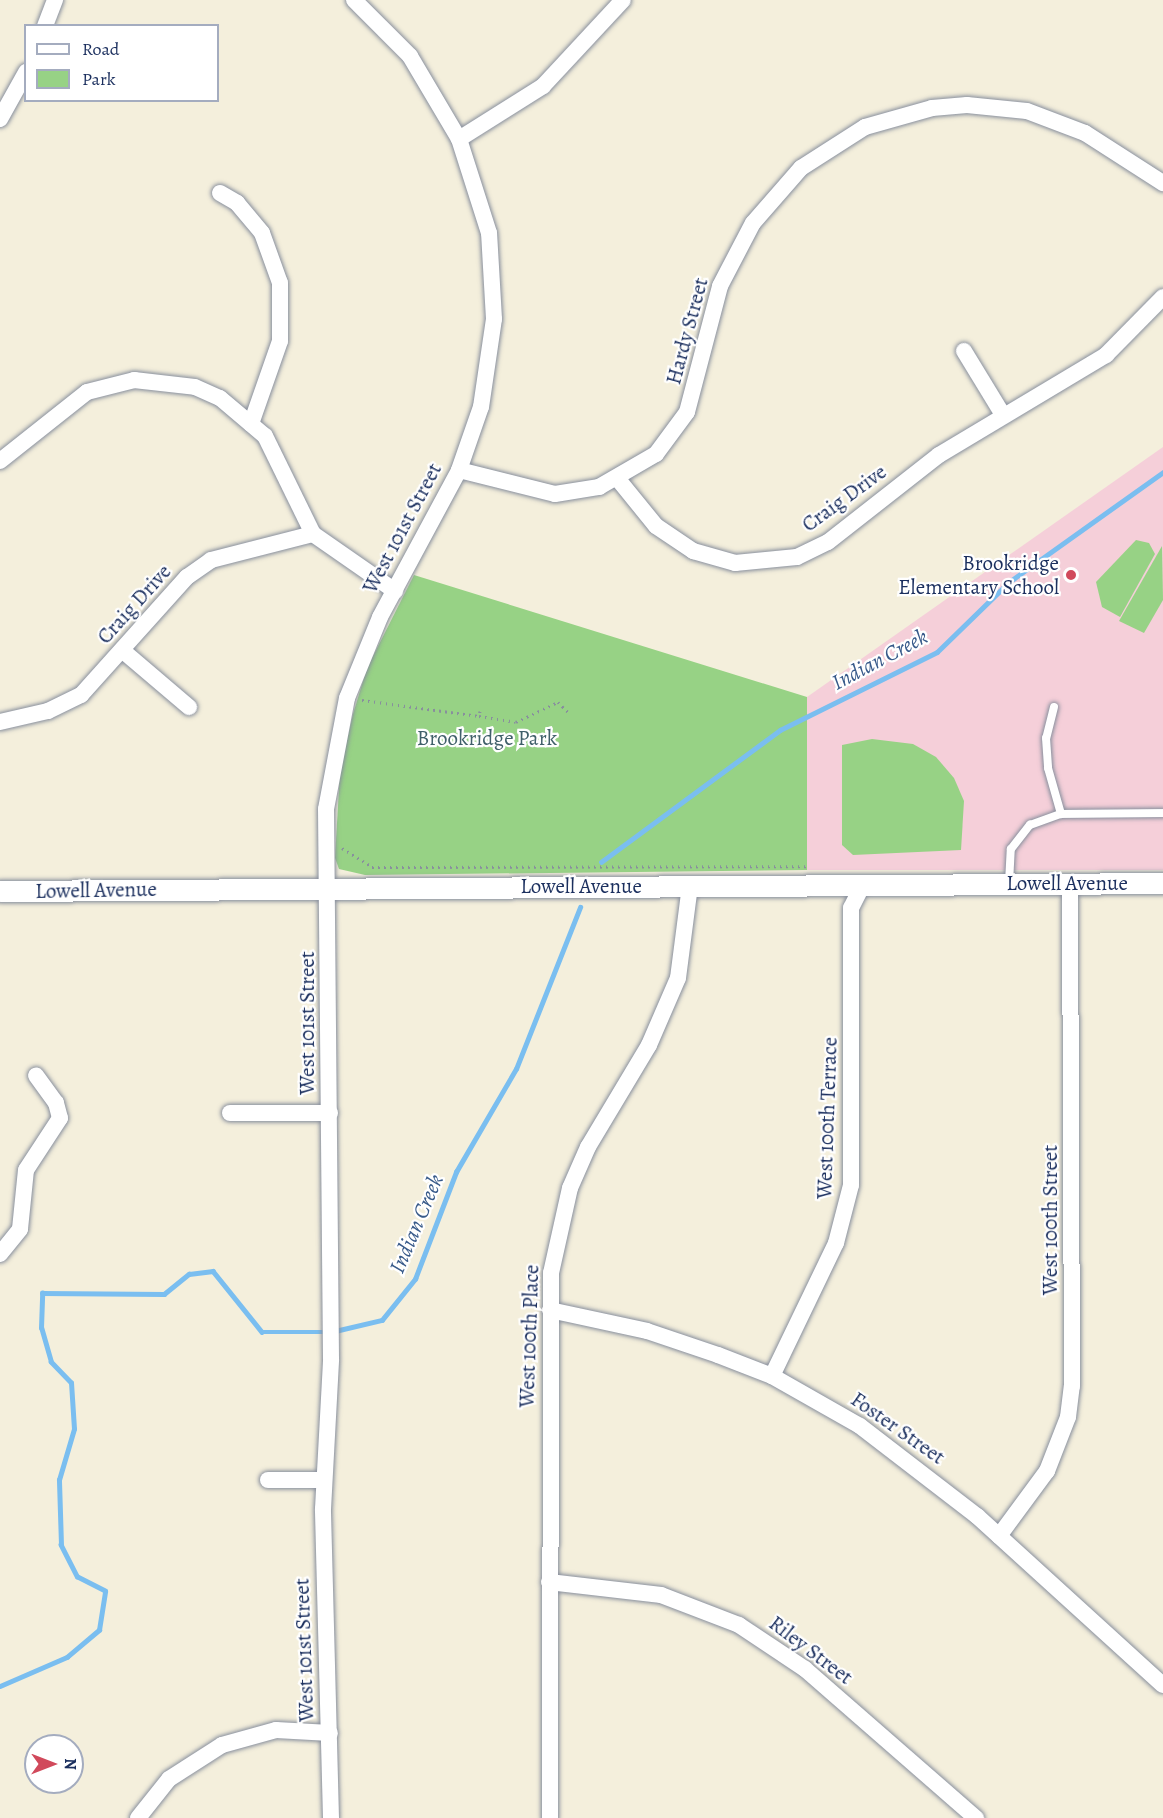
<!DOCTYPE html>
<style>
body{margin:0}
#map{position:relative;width:1163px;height:1818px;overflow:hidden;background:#f4efdc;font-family:Alegreya,serif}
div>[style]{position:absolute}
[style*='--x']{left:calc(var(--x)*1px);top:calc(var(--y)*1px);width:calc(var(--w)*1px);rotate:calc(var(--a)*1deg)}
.built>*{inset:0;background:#f5cfd9}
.green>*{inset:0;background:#97d285}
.stream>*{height:4.5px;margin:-2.25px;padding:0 2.25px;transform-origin:2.25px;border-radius:2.25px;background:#7abef0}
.path>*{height:3px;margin-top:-1.5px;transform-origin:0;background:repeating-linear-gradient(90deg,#888f9d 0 1.5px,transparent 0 6px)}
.roads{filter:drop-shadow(0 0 2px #888f9d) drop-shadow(0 0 2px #888f9d)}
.service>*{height:8px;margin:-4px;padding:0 4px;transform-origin:4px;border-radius:4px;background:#fff}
.minor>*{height:16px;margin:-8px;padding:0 8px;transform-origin:8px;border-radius:8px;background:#fff}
.tertiary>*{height:21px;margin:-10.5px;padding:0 10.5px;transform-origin:10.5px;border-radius:10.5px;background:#fff}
.dots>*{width:16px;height:16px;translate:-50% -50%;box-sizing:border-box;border:3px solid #fff;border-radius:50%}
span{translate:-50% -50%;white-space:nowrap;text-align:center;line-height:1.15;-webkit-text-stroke:4.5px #fff;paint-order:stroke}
.street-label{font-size:21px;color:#1b2f5e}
.poi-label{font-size:21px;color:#1b2f5e}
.right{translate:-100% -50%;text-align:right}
.park-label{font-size:21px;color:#40606a}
.water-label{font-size:22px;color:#385a8a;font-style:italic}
.legend{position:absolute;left:24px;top:24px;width:195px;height:78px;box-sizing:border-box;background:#fff;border:2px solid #a4acbf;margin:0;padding:8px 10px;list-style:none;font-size:18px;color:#1b2f5e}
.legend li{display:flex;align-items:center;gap:12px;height:30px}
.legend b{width:30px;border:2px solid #a4acbf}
.north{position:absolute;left:24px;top:1734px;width:60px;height:60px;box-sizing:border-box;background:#fff;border:2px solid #a4acbf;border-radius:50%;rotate:90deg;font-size:16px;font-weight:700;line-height:24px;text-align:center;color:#1b2f5e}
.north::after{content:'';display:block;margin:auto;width:21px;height:27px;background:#d1495b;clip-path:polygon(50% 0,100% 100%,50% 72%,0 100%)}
</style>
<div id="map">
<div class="built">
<i style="clip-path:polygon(1163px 447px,1163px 870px,807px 870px,807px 697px)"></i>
</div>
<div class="green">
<i style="clip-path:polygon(1136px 540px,1149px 543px,1155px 554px,1120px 617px,1102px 607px,1096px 582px)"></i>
<i style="clip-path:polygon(1162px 546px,1163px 600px,1144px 633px,1119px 621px)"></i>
<i style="clip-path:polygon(414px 575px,807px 697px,807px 870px,365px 875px,339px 869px,335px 858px,340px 771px,353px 714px,367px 668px)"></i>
<i style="clip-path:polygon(872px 739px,913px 744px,936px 757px,954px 778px,964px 801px,961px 850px,853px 855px,842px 845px,842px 745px)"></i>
</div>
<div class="stream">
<i style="--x:601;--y:862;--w:222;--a:-36.4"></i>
<i style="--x:780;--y:730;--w:175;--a:-26.4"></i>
<i style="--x:937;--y:652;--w:100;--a:-44.2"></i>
<i style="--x:1009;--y:582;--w:189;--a:-35.5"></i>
<i style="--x:335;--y:1331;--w:48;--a:-13.2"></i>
<i style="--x:382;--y:1320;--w:53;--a:-51.2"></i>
<i style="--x:415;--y:1279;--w:115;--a:-69"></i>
<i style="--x:456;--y:1172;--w:119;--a:-59.8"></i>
<i style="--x:516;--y:1069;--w:174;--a:-68.4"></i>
<i style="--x:0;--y:1686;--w:73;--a:-23.4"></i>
<i style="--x:67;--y:1657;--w:42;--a:-40.2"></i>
<i style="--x:99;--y:1630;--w:39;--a:-81"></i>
<i style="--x:105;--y:1591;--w:31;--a:-153"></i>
<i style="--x:77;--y:1577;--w:36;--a:-117"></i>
<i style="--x:61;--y:1545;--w:65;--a:-91.8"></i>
<i style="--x:59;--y:1480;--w:53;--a:-73.6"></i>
<i style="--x:74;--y:1429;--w:46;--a:-93.7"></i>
<i style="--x:71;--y:1383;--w:29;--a:-134"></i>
<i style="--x:51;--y:1362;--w:35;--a:-106"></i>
<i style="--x:41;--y:1328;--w:35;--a:-88"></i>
<i style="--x:42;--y:1293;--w:122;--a:0.5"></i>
<i style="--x:164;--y:1294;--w:32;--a:-39"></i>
<i style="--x:189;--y:1274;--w:24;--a:-7"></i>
<i style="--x:213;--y:1271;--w:78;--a:51.2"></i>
<i style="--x:262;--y:1332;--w:65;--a:0"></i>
</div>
<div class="path">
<i style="--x:362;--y:700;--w:118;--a:7.8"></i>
<i style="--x:480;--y:711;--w:5;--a:101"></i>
<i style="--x:479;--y:716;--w:37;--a:9"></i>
<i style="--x:516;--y:722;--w:47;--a:-25.5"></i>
<i style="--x:558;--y:702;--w:16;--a:45"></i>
<i style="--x:342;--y:848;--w:36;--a:32"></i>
<i style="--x:372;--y:867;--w:436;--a:-0.1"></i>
</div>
<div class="roads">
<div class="service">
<i style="--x:1054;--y:707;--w:32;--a:104"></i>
<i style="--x:1046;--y:738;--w:30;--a:86"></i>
<i style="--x:1048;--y:768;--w:48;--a:74.2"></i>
<i style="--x:1009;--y:883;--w:34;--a:-87"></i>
<i style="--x:1011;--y:849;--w:31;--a:-52"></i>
<i style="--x:1030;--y:825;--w:33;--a:-20"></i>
<i style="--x:1061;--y:814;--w:102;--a:-0.6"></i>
</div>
<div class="minor">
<i style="--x:45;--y:26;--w:28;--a:-69"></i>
<i style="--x:0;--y:119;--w:54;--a:-61"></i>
<i style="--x:459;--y:139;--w:99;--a:-32.2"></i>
<i style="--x:543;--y:86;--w:117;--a:-47.1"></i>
<i style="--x:220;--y:193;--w:20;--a:30"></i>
<i style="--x:237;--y:203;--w:39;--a:50"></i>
<i style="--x:262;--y:233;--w:53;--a:70.2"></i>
<i style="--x:280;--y:283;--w:58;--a:90"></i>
<i style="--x:280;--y:341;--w:88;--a:109.3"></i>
<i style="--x:964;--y:351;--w:75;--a:58.6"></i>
<i style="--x:0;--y:461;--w:111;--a:-38.4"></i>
<i style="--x:87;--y:392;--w:49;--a:-14.3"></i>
<i style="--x:134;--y:380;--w:61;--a:6.5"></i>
<i style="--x:195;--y:387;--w:27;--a:24"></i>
<i style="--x:220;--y:398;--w:59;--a:40.2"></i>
<i style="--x:265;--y:436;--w:109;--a:63.9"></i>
<i style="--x:313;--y:534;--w:100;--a:34.8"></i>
<i style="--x:459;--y:470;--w:99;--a:14"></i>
<i style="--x:555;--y:494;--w:45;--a:-9"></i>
<i style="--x:599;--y:487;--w:66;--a:-30.1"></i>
<i style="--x:656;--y:454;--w:52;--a:-53.6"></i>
<i style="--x:687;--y:412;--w:130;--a:-75.3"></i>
<i style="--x:720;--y:286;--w:71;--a:-62.4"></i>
<i style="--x:753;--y:223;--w:73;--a:-48.9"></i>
<i style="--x:801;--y:168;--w:76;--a:-32.6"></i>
<i style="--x:865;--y:127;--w:70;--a:-15.8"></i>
<i style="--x:932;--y:108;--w:35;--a:-5"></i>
<i style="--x:967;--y:105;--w:60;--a:5.7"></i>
<i style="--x:1027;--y:111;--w:62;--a:20.8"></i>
<i style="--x:1085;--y:133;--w:93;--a:32.7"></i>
<i style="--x:617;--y:478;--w:62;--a:50.9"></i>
<i style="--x:656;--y:526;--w:45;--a:34"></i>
<i style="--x:693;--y:551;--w:44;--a:15.9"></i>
<i style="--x:735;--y:563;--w:62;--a:-5.5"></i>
<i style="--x:797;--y:557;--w:34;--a:-26"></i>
<i style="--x:828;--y:542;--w:141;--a:-38.1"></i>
<i style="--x:939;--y:455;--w:195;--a:-30.9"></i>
<i style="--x:1106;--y:355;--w:81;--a:-45.5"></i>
<i style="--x:122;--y:650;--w:88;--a:40.4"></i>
<i style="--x:0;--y:722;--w:49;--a:-12.9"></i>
<i style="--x:48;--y:711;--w:37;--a:-26"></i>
<i style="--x:81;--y:695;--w:159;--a:-48.1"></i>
<i style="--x:187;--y:577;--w:29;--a:-35"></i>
<i style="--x:211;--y:560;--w:105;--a:-14.3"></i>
<i style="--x:230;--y:1113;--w:100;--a:0"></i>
<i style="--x:0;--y:1254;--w:32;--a:-51"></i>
<i style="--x:20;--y:1229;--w:59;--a:-84.2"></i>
<i style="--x:26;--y:1170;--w:62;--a:-56.8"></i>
<i style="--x:60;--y:1118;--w:16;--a:-105"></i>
<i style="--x:56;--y:1103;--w:34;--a:-126"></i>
<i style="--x:550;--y:1310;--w:99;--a:12.2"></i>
<i style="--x:647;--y:1331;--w:75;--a:18.7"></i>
<i style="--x:718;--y:1355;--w:58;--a:21.3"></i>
<i style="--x:772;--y:1376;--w:101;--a:29.6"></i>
<i style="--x:860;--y:1426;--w:148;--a:37.6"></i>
<i style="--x:977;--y:1516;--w:251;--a:42.3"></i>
<i style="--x:772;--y:1376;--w:148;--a:-64.3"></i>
<i style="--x:836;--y:1243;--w:60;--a:-75.5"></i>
<i style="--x:851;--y:1185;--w:277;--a:-90"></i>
<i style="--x:851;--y:908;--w:27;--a:-63"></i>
<i style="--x:268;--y:1480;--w:56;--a:0"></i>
<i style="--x:999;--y:1536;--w:81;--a:-53.6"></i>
<i style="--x:1047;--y:1471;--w:58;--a:-68.7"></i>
<i style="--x:1068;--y:1417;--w:31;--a:-83"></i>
<i style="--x:1072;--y:1386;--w:503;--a:-90.23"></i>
<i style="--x:549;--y:1582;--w:113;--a:6.6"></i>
<i style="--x:661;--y:1595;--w:84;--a:21"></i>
<i style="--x:739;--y:1625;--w:79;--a:33.7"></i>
<i style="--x:805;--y:1669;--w:227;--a:41.1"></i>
<i style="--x:138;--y:1818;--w:50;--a:-51.5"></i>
<i style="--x:169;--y:1779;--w:63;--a:-32.7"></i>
<i style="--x:222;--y:1745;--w:56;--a:-15.5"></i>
<i style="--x:276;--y:1730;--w:54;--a:3.2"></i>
<i style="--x:331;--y:1818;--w:309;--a:-91.5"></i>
<i style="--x:323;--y:1509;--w:150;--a:-86.9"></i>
<i style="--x:331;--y:1359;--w:550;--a:-90.52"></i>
<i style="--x:326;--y:809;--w:113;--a:-79.3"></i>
<i style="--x:347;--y:698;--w:87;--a:-67.8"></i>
<i style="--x:380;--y:617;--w:167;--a:-61.7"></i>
<i style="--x:459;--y:470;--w:67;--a:-70.8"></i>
<i style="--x:481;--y:407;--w:89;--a:-81.6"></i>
<i style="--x:494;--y:319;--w:86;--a:-93.3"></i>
<i style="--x:489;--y:233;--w:99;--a:-107.7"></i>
<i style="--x:459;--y:139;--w:96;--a:-120.6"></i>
<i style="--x:410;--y:56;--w:79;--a:-135"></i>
<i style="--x:550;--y:1818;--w:545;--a:-89.89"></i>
<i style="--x:551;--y:1273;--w:87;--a:-77.4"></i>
<i style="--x:570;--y:1188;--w:45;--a:-66.3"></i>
<i style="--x:588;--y:1147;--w:119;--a:-59.1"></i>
<i style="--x:649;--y:1045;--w:73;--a:-66.6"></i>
<i style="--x:678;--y:978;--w:94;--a:-82.6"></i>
</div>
<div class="tertiary">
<i style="--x:0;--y:891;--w:1163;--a:-0.39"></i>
</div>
</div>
<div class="dots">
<i style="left:1071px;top:575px;background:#d1495b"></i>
</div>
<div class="street-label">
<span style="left:687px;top:331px;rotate:-75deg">Hardy Street</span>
<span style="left:844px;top:498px;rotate:-36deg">Craig Drive</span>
<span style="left:402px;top:528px;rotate:-62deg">West 101st Street</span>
<span style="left:134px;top:604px;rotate:-48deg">Craig Drive</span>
<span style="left:1067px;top:883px">Lowell Avenue</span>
<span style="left:581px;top:886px">Lowell Avenue</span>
<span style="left:96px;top:890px;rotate:-1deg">Lowell Avenue</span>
<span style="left:307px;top:1023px;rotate:-90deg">West 101st Street</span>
<span style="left:827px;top:1118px;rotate:-88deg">West 100th Terrace</span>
<span style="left:1050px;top:1220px;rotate:-90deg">West 100th Street</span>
<span style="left:529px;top:1336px;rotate:-88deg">West 100th Place</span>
<span style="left:898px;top:1428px;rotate:35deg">Foster Street</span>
<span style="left:304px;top:1650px;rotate:-92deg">West 101st Street</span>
<span style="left:811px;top:1650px;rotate:37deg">Riley Street</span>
</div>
<div class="poi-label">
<span class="right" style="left:1059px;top:575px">Brookridge<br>Elementary School</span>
</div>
<div class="park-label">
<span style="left:487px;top:738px">Brookridge Park</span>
</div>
<div class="water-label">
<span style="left:880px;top:660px;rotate:-28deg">Indian Creek</span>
<span style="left:417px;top:1224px;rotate:-67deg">Indian Creek</span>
</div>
<ul class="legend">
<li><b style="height:8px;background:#fff"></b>Road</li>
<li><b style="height:16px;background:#97d285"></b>Park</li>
</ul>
<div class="north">N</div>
</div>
